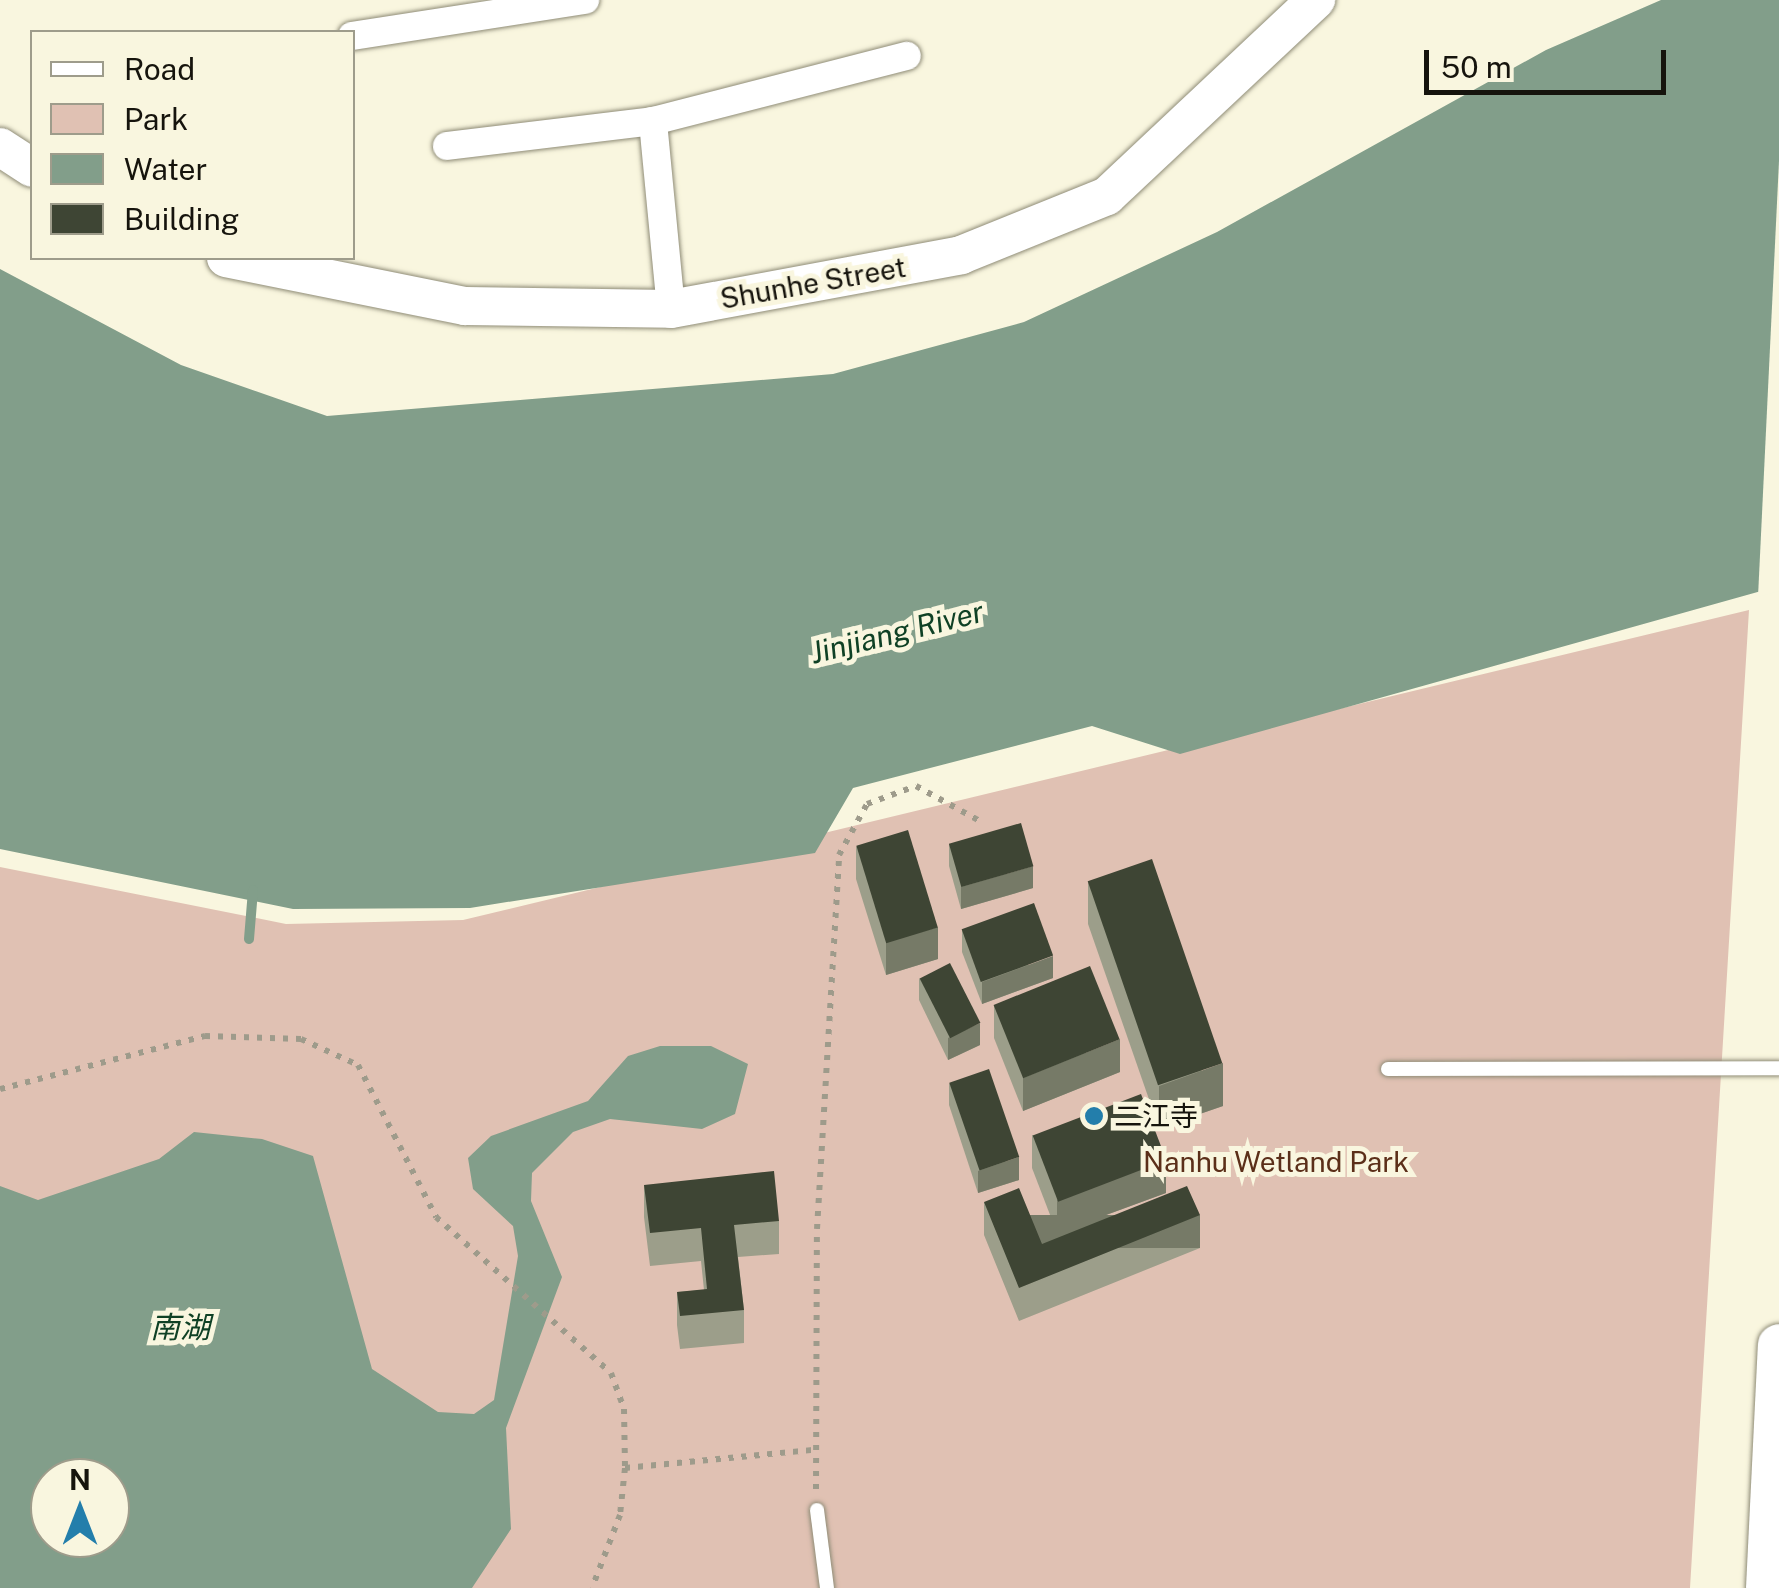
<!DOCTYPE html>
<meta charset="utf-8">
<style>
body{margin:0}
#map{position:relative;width:1779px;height:1588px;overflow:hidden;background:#f9f6df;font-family:"Public Sans","Noto Sans SC",sans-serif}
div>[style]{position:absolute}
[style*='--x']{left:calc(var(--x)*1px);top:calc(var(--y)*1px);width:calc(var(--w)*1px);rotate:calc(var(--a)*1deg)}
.green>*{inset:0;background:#e0c1b3}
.water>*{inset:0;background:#829e8a}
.pier>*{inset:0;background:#f9f6df}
.stream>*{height:10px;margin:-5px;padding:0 5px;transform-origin:5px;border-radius:5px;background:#829e8a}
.path>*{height:6px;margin-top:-3px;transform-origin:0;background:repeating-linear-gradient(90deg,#9e9b8b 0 5px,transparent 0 13px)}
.roads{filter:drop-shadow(0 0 2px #8f8c77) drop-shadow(0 0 2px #8f8c77)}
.lane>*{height:14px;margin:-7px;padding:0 7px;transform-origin:7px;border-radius:7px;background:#fff}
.street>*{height:28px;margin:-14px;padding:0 14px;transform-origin:14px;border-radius:14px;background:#fff}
.secondary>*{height:38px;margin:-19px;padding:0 19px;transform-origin:19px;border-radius:19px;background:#fff}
.primary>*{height:42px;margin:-21px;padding:0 21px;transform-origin:21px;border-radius:21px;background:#fff}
.wall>*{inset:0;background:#9c9e8a}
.shaded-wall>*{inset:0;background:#767a67;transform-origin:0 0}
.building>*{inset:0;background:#3e4534;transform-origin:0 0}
.dots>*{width:28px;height:28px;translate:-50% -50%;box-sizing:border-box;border:5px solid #f9f6df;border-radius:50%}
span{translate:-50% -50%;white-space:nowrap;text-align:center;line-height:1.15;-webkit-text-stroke:10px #f9f6df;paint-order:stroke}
.street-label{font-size:28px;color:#16140d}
.poi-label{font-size:28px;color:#16140d}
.left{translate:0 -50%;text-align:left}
.park-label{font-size:28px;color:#5b2f19}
.water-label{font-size:30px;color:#0f4125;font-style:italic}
.legend{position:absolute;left:30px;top:30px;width:325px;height:230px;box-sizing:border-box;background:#f9f6df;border:2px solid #9e9c8b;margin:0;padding:12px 18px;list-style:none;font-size:30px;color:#16140d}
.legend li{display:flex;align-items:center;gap:20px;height:50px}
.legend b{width:50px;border:2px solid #9e9c8b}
.north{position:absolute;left:30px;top:1458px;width:100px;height:100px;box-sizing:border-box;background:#f9f6df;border:2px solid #9e9c8b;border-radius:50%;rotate:0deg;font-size:28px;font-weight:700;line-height:40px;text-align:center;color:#16140d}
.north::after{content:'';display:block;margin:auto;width:35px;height:45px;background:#237eab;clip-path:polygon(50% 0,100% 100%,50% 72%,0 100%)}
.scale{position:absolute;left:1424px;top:50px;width:242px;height:45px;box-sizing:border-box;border:5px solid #16140d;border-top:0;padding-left:12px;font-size:30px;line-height:35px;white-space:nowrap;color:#16140d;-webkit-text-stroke:8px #f9f6df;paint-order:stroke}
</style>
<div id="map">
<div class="green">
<i style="clip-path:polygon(evenodd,1749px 610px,1690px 1588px,0 1588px,0 867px,286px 924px,463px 920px,1749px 610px,50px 1478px,110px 1478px,110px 1538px,50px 1538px,50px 1478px)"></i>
</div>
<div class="water">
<i style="clip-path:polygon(1661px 0,1779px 0,1779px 586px,1180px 754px,1092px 726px,853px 788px,815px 853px,470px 908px,293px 909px,0 849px,0 269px,181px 365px,327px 416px,833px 374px,1024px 322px,1217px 232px,1546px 50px)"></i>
<i style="clip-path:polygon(evenodd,660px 1046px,711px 1046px,748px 1064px,735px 1114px,702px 1129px,610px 1119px,573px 1132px,532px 1173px,531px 1201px,562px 1277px,506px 1428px,511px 1529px,472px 1588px,0 1588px,0 1186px,38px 1200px,159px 1159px,194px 1132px,262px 1139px,313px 1156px,372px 1369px,438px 1412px,474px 1414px,494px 1400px,518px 1256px,513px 1226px,473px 1189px,468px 1158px,491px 1136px,588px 1101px,628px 1056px,660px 1046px,50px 1478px,110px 1478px,110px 1538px,50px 1538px,50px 1478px)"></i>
</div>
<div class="pier">
<i style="clip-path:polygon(1779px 161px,1779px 591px,1758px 597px)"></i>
</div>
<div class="stream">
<i style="--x:249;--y:939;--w:49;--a:-85.3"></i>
</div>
<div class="path">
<i style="--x:0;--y:1089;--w:212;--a:-14.5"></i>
<i style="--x:205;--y:1036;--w:96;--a:1.8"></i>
<i style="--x:301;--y:1039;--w:63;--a:24.5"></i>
<i style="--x:358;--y:1065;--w:171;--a:62.8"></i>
<i style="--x:436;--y:1217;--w:234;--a:41.7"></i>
<i style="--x:611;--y:1373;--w:38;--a:70"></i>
<i style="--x:624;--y:1409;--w:59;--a:89"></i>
<i style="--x:625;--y:1468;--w:47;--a:96.1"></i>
<i style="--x:620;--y:1515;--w:78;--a:111"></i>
<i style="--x:625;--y:1468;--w:189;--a:-5.5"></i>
<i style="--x:816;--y:1489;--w:260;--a:-89.8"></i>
<i style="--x:817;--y:1229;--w:375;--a:-86.6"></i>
<i style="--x:839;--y:855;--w:58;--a:-61.2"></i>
<i style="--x:867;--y:804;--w:52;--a:-20.2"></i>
<i style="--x:916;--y:786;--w:73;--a:28.7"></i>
</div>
<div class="roads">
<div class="lane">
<i style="--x:1388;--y:1069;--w:391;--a:-0.1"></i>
<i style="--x:817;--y:1510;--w:79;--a:82.7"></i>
</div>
<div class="street">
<i style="--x:352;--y:36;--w:236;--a:-8.8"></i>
<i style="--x:447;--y:146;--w:208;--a:-6.9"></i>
<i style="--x:671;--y:309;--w:189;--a:-95.5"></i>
<i style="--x:653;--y:121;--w:262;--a:-14.4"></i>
</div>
<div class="secondary">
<i style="--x:0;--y:147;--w:38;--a:33"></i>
<i style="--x:226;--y:258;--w:244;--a:11.4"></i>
<i style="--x:465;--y:306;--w:206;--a:0.8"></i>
<i style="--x:671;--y:309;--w:295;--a:-10.5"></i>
<i style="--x:961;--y:255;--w:157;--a:-22"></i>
<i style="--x:1107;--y:196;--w:287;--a:-43.2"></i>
</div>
<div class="primary">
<i style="--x:1767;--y:1588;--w:243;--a:-87.2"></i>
</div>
</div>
<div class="wall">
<i style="clip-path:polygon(949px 844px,1033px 888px,961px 909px,949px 866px)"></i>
<i style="clip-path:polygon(856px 846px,938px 959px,886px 975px,856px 879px)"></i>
<i style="clip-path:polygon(1088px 882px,1223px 1106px,1159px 1128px,1088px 924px)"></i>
<i style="clip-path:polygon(962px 930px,1053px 978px,982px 1004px,962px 952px)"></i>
<i style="clip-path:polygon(919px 978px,980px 1045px,948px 1060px,919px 1000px)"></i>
<i style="clip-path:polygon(994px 1005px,1120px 1072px,1023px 1111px,994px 1038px)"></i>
<i style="clip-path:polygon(949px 1083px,1019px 1180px,978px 1193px,949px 1105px)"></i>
<i style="clip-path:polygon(1032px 1135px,1166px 1193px,1057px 1233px,1032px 1168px)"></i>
<i style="clip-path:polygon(644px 1185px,779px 1221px,779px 1254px,738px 1257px,744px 1310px,744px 1343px,680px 1349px,677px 1325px,677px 1292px,704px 1290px,701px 1261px,650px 1266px,644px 1217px)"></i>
<i style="clip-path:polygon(984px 1202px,1042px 1244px,1200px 1248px,1019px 1321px,984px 1235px)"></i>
</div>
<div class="shaded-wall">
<i style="clip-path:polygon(1033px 866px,1033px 888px,961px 909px,961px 887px)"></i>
<i style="clip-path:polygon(938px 927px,938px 959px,886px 975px,886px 942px)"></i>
<i style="clip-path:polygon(1053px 956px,1053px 978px,982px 1004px,982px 982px)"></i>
<i style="clip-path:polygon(980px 1023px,980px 1045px,948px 1060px,948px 1038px)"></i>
<i style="clip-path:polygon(1120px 1039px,1120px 1072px,1023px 1111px,1023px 1078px)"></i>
<i style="clip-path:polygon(1223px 1063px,1223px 1106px,1159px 1128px,1159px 1086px)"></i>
<i style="clip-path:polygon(1019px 1157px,1019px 1180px,978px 1193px,978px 1171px)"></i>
<i style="clip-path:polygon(1166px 1160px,1166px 1193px,1057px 1233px,1057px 1200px)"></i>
<i style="left:1200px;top:1215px;width:33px;height:195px;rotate:90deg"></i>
</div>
<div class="building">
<i style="left:1021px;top:823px;width:45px;height:75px;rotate:74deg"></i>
<i style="left:908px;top:830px;width:102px;height:54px;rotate:73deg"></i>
<i style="left:1152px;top:859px;width:216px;height:68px;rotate:71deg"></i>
<i style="left:1034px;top:903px;width:56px;height:77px;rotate:70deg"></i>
<i style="left:950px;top:963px;width:67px;height:34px;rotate:63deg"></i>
<i style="left:1090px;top:966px;width:79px;height:104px;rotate:68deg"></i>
<i style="left:989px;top:1069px;width:93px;height:42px;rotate:71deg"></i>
<i style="left:1141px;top:1094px;width:71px;height:116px;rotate:69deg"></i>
<i style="clip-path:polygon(774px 1171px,779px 1221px,734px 1225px,744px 1310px,680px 1316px,677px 1292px,707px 1289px,701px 1228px,650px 1233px,644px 1185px)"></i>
<i style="clip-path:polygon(1187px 1186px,1200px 1215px,1019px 1288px,984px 1202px,1019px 1188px,1042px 1244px)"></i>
</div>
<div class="dots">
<i style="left:1094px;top:1116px;background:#237eab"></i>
</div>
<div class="street-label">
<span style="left:813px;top:283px;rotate:-10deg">Shunhe Street</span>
</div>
<div class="poi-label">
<span class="left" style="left:1114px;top:1116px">二江寺</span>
</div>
<div class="park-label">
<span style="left:1276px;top:1162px">Nanhu Wetland Park</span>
</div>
<div class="water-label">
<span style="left:897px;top:632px;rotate:-14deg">Jinjiang River</span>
<span style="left:180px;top:1327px">南湖</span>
</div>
<ul class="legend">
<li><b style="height:12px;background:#fff"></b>Road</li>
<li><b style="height:28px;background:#e0c1b3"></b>Park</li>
<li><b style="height:28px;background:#829e8a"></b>Water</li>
<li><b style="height:28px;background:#3e4534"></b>Building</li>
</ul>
<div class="north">N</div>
<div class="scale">50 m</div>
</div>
